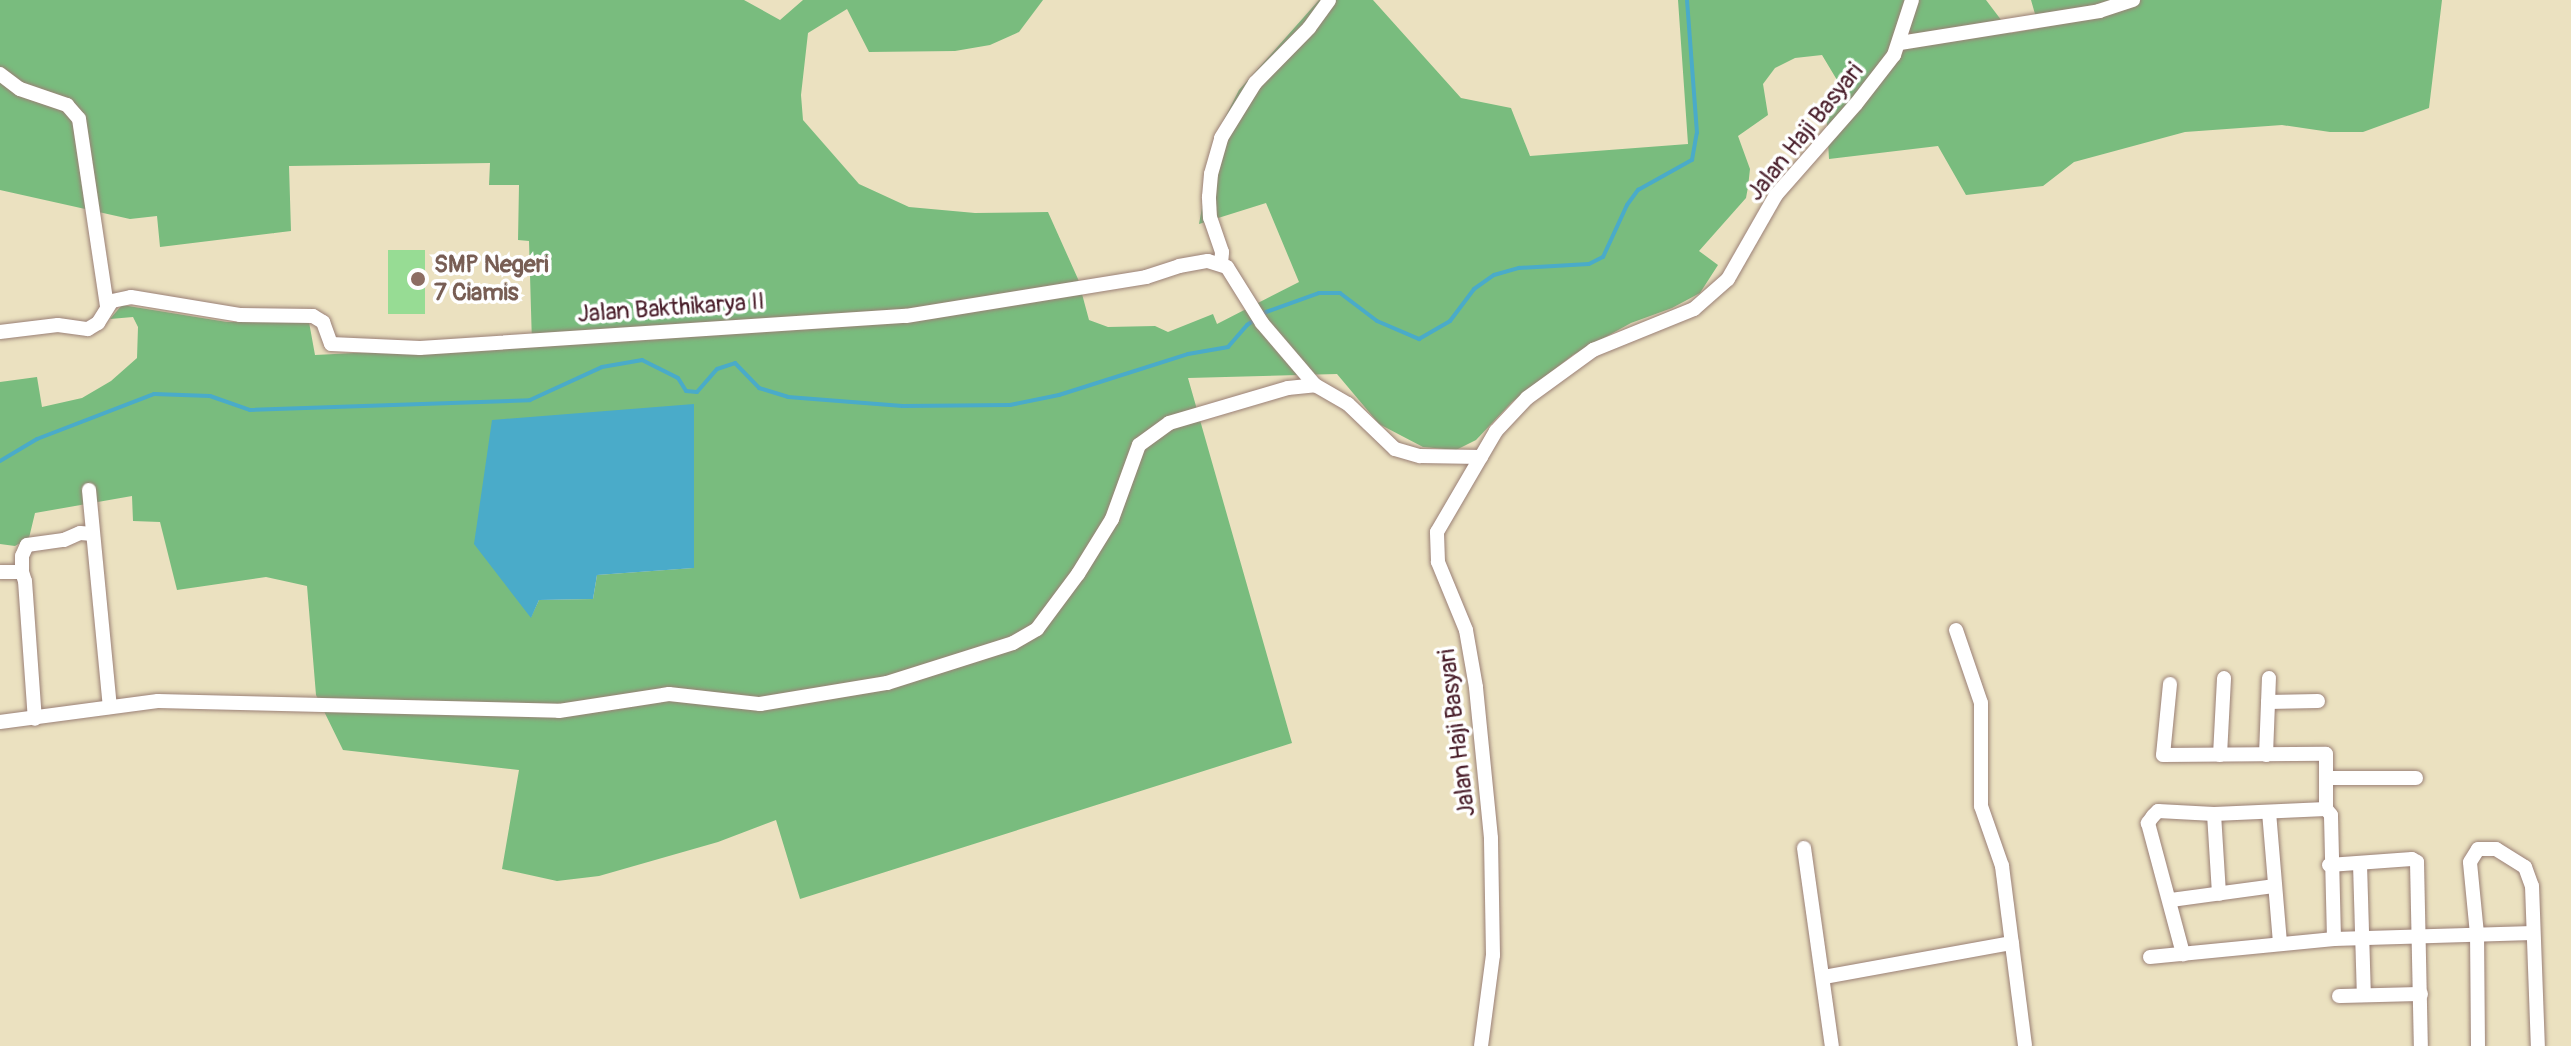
<!DOCTYPE html>
<style>
body{margin:0}
#map{position:relative;width:2571px;height:1046px;overflow:hidden;background:#ebe1c0;font-family:Pangolin,sans-serif}
div>[style]{position:absolute}
[style*='--x']{left:calc(var(--x)*1px);top:calc(var(--y)*1px);width:calc(var(--w)*1px);rotate:calc(var(--a)*1deg)}
.green>*{inset:0;background:#97dc94;transform-origin:0 0}
.forest>*{inset:0;background:#79bc7e}
.water>*{inset:0;background:#4aabc9}
.stream>*{height:4px;margin:-2px;padding:0 2px;transform-origin:2px;border-radius:2px;background:#4aabc9}
.roads{filter:drop-shadow(0 0 2px #9a8076) drop-shadow(0 0 2px #9a8076)}
.minor>*{height:14px;margin:-7px;padding:0 7px;transform-origin:7px;border-radius:7px;background:#fff}
.dots>*{width:22px;height:22px;translate:-50% -50%;box-sizing:border-box;border:4px solid #fff;border-radius:50%}
span{translate:-50% -50%;white-space:nowrap;text-align:center;line-height:1.15;-webkit-text-stroke:7px #fff;paint-order:stroke}
.street-label{font-size:24px;color:#4a1f2b}
.education-label{font-size:24px;color:#785e54;font-weight:700}
.left{translate:0 -50%;text-align:left}
</style>
<div id="map">
<div class="green">
<i style="left:425px;top:250px;width:64px;height:37px;rotate:90deg"></i>
</div>
<div class="forest">
<i style="clip-path:polygon(evenodd,0 0,744px 0,780px 20px,803px 0,1043px 0,1019px 32px,990px 45px,955px 51px,869px 52px,847px 9px,808px 33px,801px 95px,803px 120px,859px 184px,909px 207px,975px 213px,1048px 212px,1078px 279px,1089px 320px,1108px 327px,1155px 326px,1168px 332px,1213px 314px,1217px 324px,1299px 282px,1266px 203px,1199px 224px,1215px 137px,1239px 90px,1319px 0,1373px 0,1461px 98px,1511px 108px,1530px 156px,1688px 144px,1678px 0,1986px 0,2011px 33px,2039px 28px,2031px 0,2442px 0,2429px 108px,2363px 132px,2330px 132px,2282px 125px,2185px 132px,2074px 162px,2043px 186px,1966px 195px,1938px 146px,1829px 159px,1826px 108px,1837px 80px,1822px 55px,1795px 58px,1775px 68px,1763px 84px,1768px 115px,1738px 136px,1750px 169px,1748px 187px,1746px 198px,1699px 251px,1718px 265px,1700px 293px,1672px 308px,1631px 323px,1573px 355px,1512px 402px,1476px 440px,1456px 450px,1423px 447px,1379px 424px,1337px 374px,1188px 378px,1292px 743px,800px 899px,776px 820px,718px 842px,599px 876px,557px 881px,502px 869px,519px 770px,343px 750px,316px 695px,307px 586px,266px 577px,177px 590px,160px 522px,133px 521px,132px 496px,35px 513px,29px 538px,15px 546px,0 544px,0 382px,37px 377px,42px 407px,82px 398px,111px 381px,137px 358px,138px 327px,133px 317px,110px 319px,122px 305px,227px 322px,309px 322px,315px 355px,532px 344px,529px 241px,518px 240px,519px 185px,489px 185px,490px 163px,289px 166px,291px 231px,160px 247px,157px 216px,130px 219px,0 190px,0 0,492px 420px,693px 568px,597px 575px,593px 599px,539px 600px,531px 617px,492px 420px)"></i>
</div>
<div class="water">
<i style="clip-path:polygon(694px 404px,694px 568px,597px 575px,593px 599px,539px 600px,531px 618px,474px 544px,492px 420px)"></i>
</div>
<div class="stream">
<i style="--x:0;--y:461;--w:43;--a:-30.7"></i>
<i style="--x:37;--y:439;--w:125;--a:-21"></i>
<i style="--x:154;--y:394;--w:56;--a:2"></i>
<i style="--x:210;--y:396;--w:42;--a:19.3"></i>
<i style="--x:250;--y:410;--w:280;--a:-2"></i>
<i style="--x:530;--y:400;--w:79;--a:-24.6"></i>
<i style="--x:602;--y:367;--w:41;--a:-9.9"></i>
<i style="--x:642;--y:360;--w:40;--a:26.6"></i>
<i style="--x:678;--y:378;--w:15;--a:58"></i>
<i style="--x:686;--y:391;--w:11;--a:5"></i>
<i style="--x:697;--y:392;--w:30;--a:-49"></i>
<i style="--x:717;--y:369;--w:19;--a:-18"></i>
<i style="--x:735;--y:363;--w:35;--a:46"></i>
<i style="--x:759;--y:388;--w:30;--a:17"></i>
<i style="--x:788;--y:397;--w:115;--a:4.5"></i>
<i style="--x:903;--y:406;--w:107;--a:-0.5"></i>
<i style="--x:1010;--y:405;--w:50;--a:-11.5"></i>
<i style="--x:1059;--y:395;--w:135;--a:-17.6"></i>
<i style="--x:1188;--y:354;--w:41;--a:-9.9"></i>
<i style="--x:1228;--y:347;--w:29;--a:-49"></i>
<i style="--x:1247;--y:325;--w:23;--a:-34"></i>
<i style="--x:1266;--y:312;--w:56;--a:-19.7"></i>
<i style="--x:1319;--y:293;--w:21;--a:0"></i>
<i style="--x:1340;--y:293;--w:46;--a:37.1"></i>
<i style="--x:1377;--y:321;--w:46;--a:23.2"></i>
<i style="--x:1419;--y:339;--w:36;--a:-30"></i>
<i style="--x:1450;--y:321;--w:40;--a:-53"></i>
<i style="--x:1474;--y:289;--w:24;--a:-35"></i>
<i style="--x:1494;--y:275;--w:26;--a:-16"></i>
<i style="--x:1519;--y:268;--w:70;--a:-3.3"></i>
<i style="--x:1589;--y:264;--w:16;--a:-27"></i>
<i style="--x:1603;--y:257;--w:57;--a:-65.2"></i>
<i style="--x:1627;--y:205;--w:19;--a:-54"></i>
<i style="--x:1638;--y:190;--w:62;--a:-29.1"></i>
<i style="--x:1692;--y:160;--w:27;--a:-80"></i>
<i style="--x:1697;--y:133;--w:133;--a:-94.3"></i>
</div>
<div class="roads">
<div class="minor">
<i style="--x:1900;--y:43;--w:202;--a:-9.1"></i>
<i style="--x:2099;--y:11;--w:36;--a:-18"></i>
<i style="--x:0;--y:74;--w:25;--a:37"></i>
<i style="--x:20;--y:89;--w:50;--a:18.8"></i>
<i style="--x:67;--y:105;--w:18;--a:49"></i>
<i style="--x:79;--y:119;--w:190;--a:81.5"></i>
<i style="--x:1221;--y:264;--w:12;--a:-85"></i>
<i style="--x:1222;--y:252;--w:36;--a:-109"></i>
<i style="--x:1210;--y:218;--w:21;--a:-93"></i>
<i style="--x:1209;--y:197;--w:23;--a:-85"></i>
<i style="--x:1211;--y:174;--w:37;--a:-74"></i>
<i style="--x:1221;--y:138;--w:65;--a:-58.3"></i>
<i style="--x:1255;--y:83;--w:77;--a:-45.5"></i>
<i style="--x:1309;--y:28;--w:34;--a:-54"></i>
<i style="--x:0;--y:332;--w:58;--a:-6.9"></i>
<i style="--x:58;--y:325;--w:30;--a:8"></i>
<i style="--x:88;--y:329;--w:12;--a:-31"></i>
<i style="--x:98;--y:323;--w:26;--a:-58"></i>
<i style="--x:112;--y:301;--w:19;--a:-12"></i>
<i style="--x:131;--y:297;--w:110;--a:9.4"></i>
<i style="--x:240;--y:315;--w:73;--a:0.8"></i>
<i style="--x:313;--y:316;--w:12;--a:31"></i>
<i style="--x:323;--y:322;--w:23;--a:70"></i>
<i style="--x:331;--y:344;--w:89;--a:2.6"></i>
<i style="--x:420;--y:348;--w:487;--a:-3.8"></i>
<i style="--x:906;--y:316;--w:243;--a:-9.2"></i>
<i style="--x:1146;--y:277;--w:35;--a:-18"></i>
<i style="--x:1179;--y:266;--w:29;--a:-10"></i>
<i style="--x:1208;--y:261;--w:20;--a:18"></i>
<i style="--x:1227;--y:267;--w:66;--a:58"></i>
<i style="--x:1262;--y:323;--w:82;--a:49.5"></i>
<i style="--x:89;--y:490;--w:218;--a:84.5"></i>
<i style="--x:0;--y:572;--w:22;--a:0"></i>
<i style="--x:22;--y:572;--w:9;--a:72"></i>
<i style="--x:25;--y:581;--w:138;--a:85.9"></i>
<i style="--x:22;--y:572;--w:16;--a:-90"></i>
<i style="--x:22;--y:556;--w:12;--a:-66"></i>
<i style="--x:27;--y:545;--w:37;--a:-8"></i>
<i style="--x:64;--y:540;--w:17;--a:-24"></i>
<i style="--x:80;--y:533;--w:13;--a:4"></i>
<i style="--x:1956;--y:630;--w:77;--a:71.1"></i>
<i style="--x:1981;--y:703;--w:103;--a:90"></i>
<i style="--x:1981;--y:806;--w:64;--a:70.7"></i>
<i style="--x:2002;--y:866;--w:181;--a:82.7"></i>
<i style="--x:2170;--y:684;--w:71;--a:95.6"></i>
<i style="--x:2163;--y:755;--w:163;--a:-0.4"></i>
<i style="--x:2326;--y:754;--w:55;--a:90"></i>
<i style="--x:2268;--y:702;--w:50;--a:-1.1"></i>
<i style="--x:0;--y:722;--w:159;--a:-7.6"></i>
<i style="--x:158;--y:701;--w:401;--a:1.4"></i>
<i style="--x:559;--y:711;--w:111;--a:-8.8"></i>
<i style="--x:669;--y:694;--w:92;--a:6.3"></i>
<i style="--x:760;--y:704;--w:129;--a:-9.4"></i>
<i style="--x:887;--y:683;--w:132;--a:-17.6"></i>
<i style="--x:1013;--y:643;--w:28;--a:-30"></i>
<i style="--x:1037;--y:629;--w:69;--a:-53.3"></i>
<i style="--x:1078;--y:574;--w:65;--a:-58.3"></i>
<i style="--x:1112;--y:519;--w:79;--a:-70"></i>
<i style="--x:1139;--y:445;--w:37;--a:-36"></i>
<i style="--x:1169;--y:423;--w:124;--a:-16.4"></i>
<i style="--x:1288;--y:388;--w:27;--a:-6"></i>
<i style="--x:1315;--y:385;--w:38;--a:30"></i>
<i style="--x:1348;--y:404;--w:65;--a:43.8"></i>
<i style="--x:1395;--y:449;--w:26;--a:16"></i>
<i style="--x:1420;--y:456;--w:61;--a:0.9"></i>
<i style="--x:2220;--y:755;--w:77;--a:-87"></i>
<i style="--x:2266;--y:755;--w:77;--a:-87.8"></i>
<i style="--x:2326;--y:778;--w:90;--a:0"></i>
<i style="--x:2269;--y:812;--w:132;--a:85.2"></i>
<i style="--x:2214;--y:814;--w:80;--a:86.4"></i>
<i style="--x:1804;--y:848;--w:200;--a:82"></i>
<i style="--x:2360;--y:864;--w:131;--a:88.3"></i>
<i style="--x:2329;--y:865;--w:83;--a:-4.1"></i>
<i style="--x:2412;--y:859;--w:6;--a:31"></i>
<i style="--x:2417;--y:862;--w:184;--a:88.8"></i>
<i style="--x:2171;--y:900;--w:105;--a:-7.7"></i>
<i style="--x:2334;--y:939;--w:199;--a:-1.7"></i>
<i style="--x:2150;--y:957;--w:185;--a:-5.6"></i>
<i style="--x:2334;--y:939;--w:124;--a:-91.4"></i>
<i style="--x:2331;--y:815;--w:8;--a:-130"></i>
<i style="--x:2326;--y:809;--w:112;--a:177.4"></i>
<i style="--x:2214;--y:814;--w:56;--a:-176.9"></i>
<i style="--x:2158;--y:811;--w:7;--a:135"></i>
<i style="--x:2153;--y:816;--w:9;--a:126"></i>
<i style="--x:2148;--y:823;--w:136;--a:75"></i>
<i style="--x:1824;--y:977;--w:191;--a:-10.3"></i>
<i style="--x:2339;--y:996;--w:82;--a:-1.4"></i>
<i style="--x:1481;--y:1046;--w:92;--a:-82.5"></i>
<i style="--x:1493;--y:955;--w:117;--a:-91"></i>
<i style="--x:1491;--y:838;--w:152;--a:-95.7"></i>
<i style="--x:1476;--y:687;--w:58;--a:-100"></i>
<i style="--x:1466;--y:630;--w:74;--a:-112.4"></i>
<i style="--x:1438;--y:562;--w:30;--a:-92"></i>
<i style="--x:1437;--y:532;--w:117;--a:-59.7"></i>
<i style="--x:1496;--y:431;--w:45;--a:-46.8"></i>
<i style="--x:1527;--y:398;--w:82;--a:-36"></i>
<i style="--x:1593;--y:350;--w:109;--a:-22.1"></i>
<i style="--x:1694;--y:309;--w:45;--a:-41.4"></i>
<i style="--x:1728;--y:279;--w:97;--a:-60.3"></i>
<i style="--x:1776;--y:195;--w:121;--a:-48.7"></i>
<i style="--x:1856;--y:104;--w:62;--a:-52.2"></i>
<i style="--x:1894;--y:55;--w:58;--a:-71.9"></i>
<i style="--x:2478;--y:1046;--w:112;--a:-90.5"></i>
<i style="--x:2477;--y:934;--w:72;--a:-95.6"></i>
<i style="--x:2470;--y:862;--w:15;--a:-58"></i>
<i style="--x:2478;--y:849;--w:18;--a:0"></i>
<i style="--x:2496;--y:849;--w:34;--a:32"></i>
<i style="--x:2525;--y:867;--w:20;--a:70"></i>
<i style="--x:2532;--y:886;--w:160;--a:87.9"></i>
</div>
</div>
<div class="dots">
<i style="left:418px;top:279px;background:#8d6e63"></i>
</div>
<div class="street-label">
<span style="left:1805px;top:132px;rotate:-51deg">Jalan Haji Basyari</span>
<span style="left:671px;top:308px;rotate:-4deg">Jalan Bakthikarya II</span>
<span style="left:1457px;top:733px;rotate:-97deg">Jalan Haji Basyari</span>
</div>
<div class="education-label">
<span class="left" style="left:434px;top:279px">SMP Negeri<br>7 Ciamis</span>
</div>
</div>
